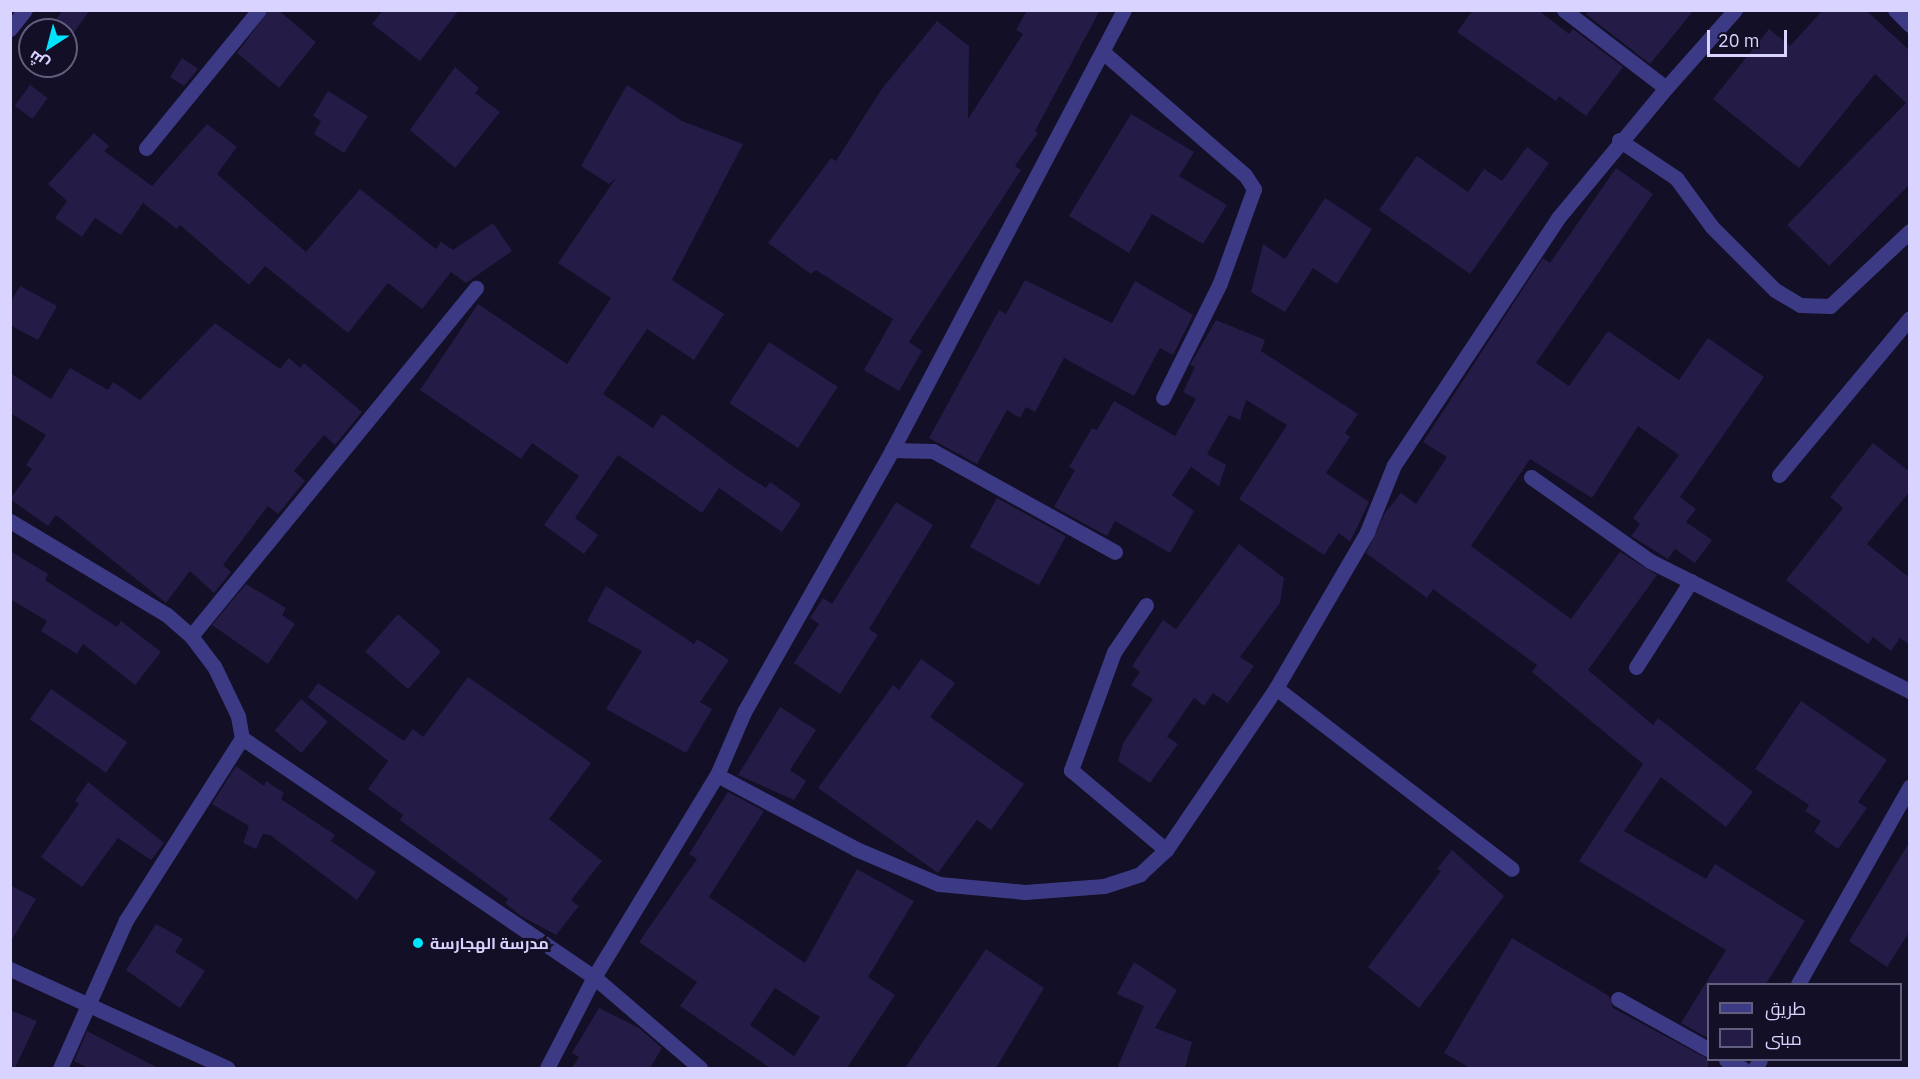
<!DOCTYPE html>
<meta charset="utf-8">
<style>
body{margin:0}
#map{position:relative;width:1920px;height:1079px;overflow:hidden;background:#130f26;font-family:"IBM Plex Sans",Cairo,sans-serif}
div>[style]{position:absolute}
[style*='--x']{left:calc(var(--x)*1px);top:calc(var(--y)*1px);width:calc(var(--w)*1px);rotate:calc(var(--a)*1deg)}
.building>*{inset:0;background:#241b47;transform-origin:0 0}
.minor>*{height:15px;margin:-7.5px;padding:0 7.5px;transform-origin:7.5px;border-radius:7.5px;background:#3d3a85}
.dots>*{width:16px;height:16px;translate:-50% -50%;box-sizing:border-box;border:3px solid #130f26;border-radius:50%}
span{translate:-50% -50%;white-space:nowrap;text-align:center;line-height:1.15;-webkit-text-stroke:6px #130f26;paint-order:stroke}
.poi-label{font-size:16px;color:#d9d4ff;font-weight:700}
.left{translate:0 -50%;text-align:left}
.frame{position:absolute;inset:0;border:12px solid #d9d4ff;pointer-events:none}
.legend{position:absolute;left:1707px;top:983px;width:195px;height:78px;box-sizing:border-box;background:#130f26;border:2px solid #625e7d;margin:0;padding:8px 10px;list-style:none;font-size:18px;color:#d9d4ff}
.legend li{display:flex;align-items:center;gap:12px;height:30px}
.legend b{width:30px;border:2px solid #625e7d}
.north{position:absolute;left:18px;top:18px;width:60px;height:60px;box-sizing:border-box;background:#130f26;border:2px solid #625e7d;border-radius:50%;rotate:216deg;font-size:16px;font-weight:700;line-height:24px;text-align:center;color:#d9d4ff}
.north::after{content:'';display:block;margin:auto;width:21px;height:27px;background:#00e5ff;clip-path:polygon(50% 0,100% 100%,50% 72%,0 100%)}
.scale{position:absolute;left:1707px;top:30px;width:80px;height:27px;box-sizing:border-box;border:3px solid #d9d4ff;border-top:0;padding-left:8px;font-size:18px;line-height:21px;white-space:nowrap;color:#d9d4ff;-webkit-text-stroke:4px #130f26;paint-order:stroke}
</style>
<div id="map">
<div class="building">
<i style="clip-path:polygon(63px 10px,90px 10px,69px 39px,66px 30px,51px 26px)"></i>
<i style="clip-path:polygon(269px 10px,278px 10px,316px 42px,279px 88px,237px 53px)"></i>
<i style="clip-path:polygon(383px 10px,459px 10px,420px 61px,372px 24px)"></i>
<i style="clip-path:polygon(1027px 10px,1100px 10px,1035px 131px,1038px 133px,1015px 166px,1021px 170px,909px 342px,922px 351px,899px 391px,864px 370px,893px 319px,816px 270px,811px 274px,768px 243px,831px 158px,836px 161px,881px 90px,937px 21px,969px 46px,968px 119px,1023px 34px,1016px 30px)"></i>
<i style="clip-path:polygon(1473px 10px,1538px 10px,1569px 34px,1573px 29px,1623px 67px,1586px 116px,1559px 96px,1556px 101px,1457px 32px)"></i>
<i style="clip-path:polygon(1589px 10px,1694px 10px,1650px 64px,1586px 14px)"></i>
<i style="clip-path:polygon(1823px 10px,1866px 10px,1910px 51px,1910px 184px,1829px 266px,1787px 225px,1906px 103px,1875px 74px,1799px 168px,1713px 99px,1769px 29px,1790px 46px)"></i>
<i style="clip-path:polygon(182px 58px,198px 69px,184px 86px,170px 77px)"></i>
<i style="clip-path:polygon(455px 67px,479px 88px,475px 93px,500px 112px,455px 168px,410px 130px)"></i>
<i style="left:30px;top:85px;width:22px;height:26px;rotate:36deg"></i>
<i style="clip-path:polygon(627px 85px,682px 121px,743px 144px,672px 280px,724px 314px,694px 360px,647px 329px,603px 394px,653px 428px,662px 414px,738px 470px,766px 488px,770px 482px,801px 504px,782px 532px,719px 488px,702px 513px,618px 455px,575px 518px,598px 535px,584px 554px,544px 525px,579px 476px,532px 443px,521px 459px,420px 390px,478px 304px,567px 364px,611px 298px,558px 263px,616px 178px,609px 184px,581px 166px)"></i>
<i style="clip-path:polygon(328px 91px,368px 116px,344px 153px,314px 134px,321px 121px,313px 116px)"></i>
<i style="clip-path:polygon(1131px 114px,1194px 152px,1179px 176px,1227px 205px,1203px 244px,1152px 214px,1129px 253px,1069px 216px)"></i>
<i style="clip-path:polygon(207px 124px,237px 147px,217px 174px,306px 252px,360px 189px,436px 249px,441px 242px,453px 250px,493px 223px,512px 251px,466px 283px,451px 272px,422px 309px,388px 283px,348px 333px,265px 266px,249px 285px,180px 225px,177px 229px,143px 203px,121px 235px,95px 218px,82px 237px,55px 218px,67px 201px,48px 184px,94px 133px,109px 146px,104px 151px,152px 186px)"></i>
<i style="clip-path:polygon(1527px 147px,1549px 163px,1470px 274px,1379px 210px,1417px 156px,1468px 192px,1484px 169px,1502px 181px)"></i>
<i style="clip-path:polygon(1616px 168px,1653px 194px,1536px 363px,1569px 386px,1608px 331px,1679px 380px,1708px 338px,1764px 377px,1680px 497px,1696px 509px,1686px 522px,1712px 540px,1695px 563px,1675px 549px,1668px 559px,1631px 536px,1640px 524px,1633px 518px,1679px 455px,1638px 426px,1592px 498px,1530px 459px,1471px 546px,1571px 619px,1620px 552px,1657px 575px,1588px 670px,1653px 725px,1658px 718px,1753px 792px,1726px 827px,1661px 777px,1624px 831px,1706px 879px,1715px 864px,1805px 921px,1766px 984px,1708px 984px,1708px 1038px,1681px 1023px,1726px 950px,1579px 861px,1643px 764px,1532px 672px,1537px 665px,1433px 589px,1427px 598px,1366px 553px,1385px 513px,1401px 493px,1416px 504px,1447px 457px,1423px 442px,1543px 258px,1550px 263px)"></i>
<i style="clip-path:polygon(1325px 198px,1372px 229px,1337px 284px,1313px 268px,1285px 312px,1251px 292px,1263px 244px,1285px 259px)"></i>
<i style="clip-path:polygon(1025px 280px,1112px 323px,1135px 281px,1193px 315px,1173px 355px,1160px 348px,1134px 396px,1064px 358px,1035px 412px,1026px 407px,1020px 418px,1007px 410px,977px 464px,929px 438px,999px 310px,1006px 314px)"></i>
<i style="clip-path:polygon(20px 286px,57px 306px,38px 340px,10px 325px,10px 303px)"></i>
<i style="clip-path:polygon(1216px 320px,1265px 340px,1261px 351px,1358px 414px,1345px 433px,1350px 437px,1326px 473px,1369px 502px,1350px 542px,1339px 533px,1324px 555px,1239px 499px,1287px 425px,1246px 400px,1240px 420px,1229px 415px,1207px 454px,1226px 465px,1219px 486px,1191px 467px,1172px 495px,1194px 511px,1170px 553px,1115px 521px,1107px 536px,1054px 507px,1075px 470px,1069px 467px,1092px 428px,1097px 430px,1114px 401px,1175px 436px,1196px 399px,1183px 392px,1195px 367px,1190px 365px)"></i>
<i style="clip-path:polygon(215px 323px,280px 369px,289px 358px,300px 368px,304px 363px,362px 412px,335px 445px,324px 435px,294px 471px,305px 481px,278px 514px,268px 506px,223px 565px,231px 572px,214px 593px,190px 571px,166px 603px,56px 515px,48px 526px,10px 499px,32px 469px,26px 465px,46px 435px,10px 413px,10px 373px,51px 399px,70px 368px,108px 390px,113px 382px,140px 400px)"></i>
<i style="left:769px;top:342px;width:82px;height:73px;rotate:33deg"></i>
<i style="clip-path:polygon(1873px 443px,1910px 472px,1910px 491px,1867px 544px,1910px 578px,1910px 645px,1900px 638px,1891px 651px,1873px 637px,1868px 644px,1786px 580px,1843px 508px,1830px 497px)"></i>
<i style="left:997px;top:498px;width:79px;height:56px;rotate:29deg"></i>
<i style="clip-path:polygon(896px 502px,933px 525px,869px 629px,878px 635px,840px 694px,794px 663px,819px 624px,810px 618px,823px 598px,832px 604px)"></i>
<i style="clip-path:polygon(1239px 544px,1284px 578px,1280px 603px,1240px 657px,1254px 666px,1228px 703px,1213px 693px,1204px 706px,1194px 698px,1167px 737px,1178px 744px,1150px 783px,1118px 761px,1123px 743px,1153px 699px,1131px 685px,1140px 672px,1132px 666px,1163px 620px,1176px 629px)"></i>
<i style="clip-path:polygon(10px 551px,48px 574px,45px 580px,117px 627px,121px 621px,161px 652px,135px 685px,83px 644px,77px 654px,41px 631px,47px 621px,10px 599px)"></i>
<i style="clip-path:polygon(246px 584px,286px 608px,282px 615px,295px 624px,268px 664px,212px 625px)"></i>
<i style="clip-path:polygon(606px 586px,694px 644px,697px 639px,729px 660px,700px 702px,712px 709px,686px 753px,606px 709px,642px 651px,587px 621px)"></i>
<i style="left:398px;top:614px;width:57px;height:50px;rotate:41deg"></i>
<i style="clip-path:polygon(921px 659px,955px 683px,930px 717px,1024px 784px,991px 830px,977px 820px,938px 873px,818px 788px,893px 685px,899px 690px)"></i>
<i style="clip-path:polygon(468px 677px,591px 763px,549px 819px,602px 861px,571px 900px,579px 906px,556px 935px,521px 916px,505px 903px,508px 899px,400px 820px,403px 815px,368px 789px,388px 761px,308px 697px,318px 683px,404px 741px,413px 729px,423px 737px)"></i>
<i style="left:51px;top:689px;width:93px;height:37px;rotate:35deg"></i>
<i style="left:301px;top:699px;width:35px;height:41px;rotate:40deg"></i>
<i style="clip-path:polygon(1801px 701px,1887px 760px,1858px 802px,1867px 808px,1838px 849px,1814px 832px,1821px 821px,1805px 811px,1809px 805px,1755px 769px)"></i>
<i style="clip-path:polygon(780px 707px,816px 730px,790px 770px,806px 781px,794px 800px,738px 775px)"></i>
<i style="clip-path:polygon(236px 766px,264px 786px,266px 781px,284px 793px,281px 799px,335px 835px,331px 841px,376px 872px,357px 900px,270px 835px,263px 834px,256px 849px,243px 843px,249px 826px,212px 804px)"></i>
<i style="clip-path:polygon(88px 782px,164px 843px,151px 860px,118px 838px,82px 887px,41px 857px,79px 804px,75px 801px)"></i>
<i style="clip-path:polygon(evenodd,728px 792px,764px 811px,709px 897px,805px 963px,857px 869px,914px 901px,868px 977px,895px 995px,847px 1068px,770px 1068px,680px 1006px,697px 982px,639px 942px,697px 859px,689px 854px,728px 792px,775px 988px,820px 1017px,794px 1056px,750px 1025px,775px 988px)"></i>
<i style="clip-path:polygon(1910px 841px,1910px 931px,1887px 967px,1849px 941px)"></i>
<i style="clip-path:polygon(1452px 850px,1504px 896px,1419px 1008px,1368px 967px,1441px 871px,1437px 869px)"></i>
<i style="clip-path:polygon(10px 885px,36px 899px,10px 943px)"></i>
<i style="clip-path:polygon(156px 924px,183px 939px,175px 952px,205px 971px,180px 1008px,126px 970px)"></i>
<i style="clip-path:polygon(1512px 938px,1609px 996px,1613px 1008px,1708px 1059px,1708px 1068px,1470px 1068px,1444px 1053px)"></i>
<i style="clip-path:polygon(986px 949px,1044px 988px,996px 1068px,905px 1068px)"></i>
<i style="clip-path:polygon(1134px 962px,1177px 990px,1155px 1028px,1192px 1042px,1185px 1068px,1117px 1068px,1144px 1006px,1117px 994px)"></i>
<i style="clip-path:polygon(599px 1008px,639px 1028px,662px 1048px,650px 1068px,572px 1068px,579px 1057px,572px 1053px)"></i>
<i style="clip-path:polygon(10px 1010px,37px 1021px,15px 1068px,10px 1068px)"></i>
<i style="clip-path:polygon(87px 1031px,158px 1068px,88px 1068px,74px 1061px)"></i>
</div>
<div class="minor">
<i style="--x:1564;--y:10;--w:128;--a:37.4"></i>
<i style="--x:1666;--y:88;--w:104;--a:-48.5"></i>
<i style="--x:1895;--y:10;--w:21;--a:45"></i>
<i style="--x:10;--y:29;--w:24;--a:-52"></i>
<i style="--x:1104;--y:53;--w:186;--a:40.9"></i>
<i style="--x:1245;--y:175;--w:17;--a:57"></i>
<i style="--x:1254;--y:189;--w:100;--a:109.9"></i>
<i style="--x:1220;--y:283;--w:128;--a:116.4"></i>
<i style="--x:1619;--y:140;--w:69;--a:33.7"></i>
<i style="--x:1676;--y:178;--w:61;--a:53.7"></i>
<i style="--x:1712;--y:227;--w:89;--a:45"></i>
<i style="--x:1775;--y:290;--w:29;--a:31"></i>
<i style="--x:1800;--y:305;--w:30;--a:2"></i>
<i style="--x:1830;--y:306;--w:110;--a:-43.2"></i>
<i style="--x:146;--y:148;--w:178;--a:-50.7"></i>
<i style="--x:892;--y:450;--w:41;--a:1.4"></i>
<i style="--x:933;--y:451;--w:208;--a:29"></i>
<i style="--x:1779;--y:475;--w:204;--a:-50.2"></i>
<i style="--x:1531;--y:477;--w:146;--a:35.2"></i>
<i style="--x:1650;--y:561;--w:291;--a:26.6"></i>
<i style="--x:10;--y:521;--w:183;--a:30.9"></i>
<i style="--x:167;--y:615;--w:32;--a:41"></i>
<i style="--x:191;--y:636;--w:38;--a:53"></i>
<i style="--x:214;--y:666;--w:55;--a:64.4"></i>
<i style="--x:238;--y:716;--w:22;--a:80"></i>
<i style="--x:242;--y:738;--w:216;--a:122.5"></i>
<i style="--x:126;--y:920;--w:162;--a:114"></i>
<i style="--x:1146;--y:605;--w:57;--a:124.2"></i>
<i style="--x:1114;--y:652;--w:126;--a:110"></i>
<i style="--x:1071;--y:770;--w:124;--a:40.1"></i>
<i style="--x:191;--y:636;--w:450;--a:-50.7"></i>
<i style="--x:1636;--y:667;--w:102;--a:-57.4"></i>
<i style="--x:1276;--y:688;--w:297;--a:37.5"></i>
<i style="--x:242;--y:738;--w:425;--a:34.2"></i>
<i style="--x:594;--y:977;--w:140;--a:40.6"></i>
<i style="--x:717;--y:775;--w:157;--a:28"></i>
<i style="--x:856;--y:849;--w:90;--a:22.9"></i>
<i style="--x:939;--y:884;--w:86;--a:5.3"></i>
<i style="--x:1025;--y:892;--w:79;--a:-4.3"></i>
<i style="--x:1104;--y:886;--w:38;--a:-18"></i>
<i style="--x:1140;--y:874;--w:35;--a:-43"></i>
<i style="--x:1166;--y:850;--w:196;--a:-55.8"></i>
<i style="--x:1276;--y:688;--w:181;--a:-59.7"></i>
<i style="--x:1367;--y:532;--w:72;--a:-68.1"></i>
<i style="--x:1394;--y:465;--w:296;--a:-56.4"></i>
<i style="--x:1558;--y:218;--w:169;--a:-50.3"></i>
<i style="--x:10;--y:969;--w:239;--a:24.5"></i>
<i style="--x:1798;--y:984;--w:227;--a:-60.5"></i>
<i style="--x:1618;--y:999;--w:103;--a:29.1"></i>
<i style="--x:1726;--y:1060;--w:18;--a:27"></i>
<i style="--x:547;--y:1068;--w:102;--a:-62.7"></i>
<i style="--x:594;--y:977;--w:237;--a:-58.7"></i>
<i style="--x:717;--y:775;--w:69;--a:-66.8"></i>
<i style="--x:744;--y:712;--w:301;--a:-60.5"></i>
<i style="--x:892;--y:450;--w:497;--a:-62.2"></i>
<i style="--x:1755;--y:1068;--w:9;--a:-58"></i>
</div>
<div class="dots">
<i style="left:418px;top:943px;background:#00e5ff"></i>
</div>
<div class="poi-label">
<span class="left" style="left:430px;top:943px">مدرسة الهجارسة</span>
</div>
<div class="frame"></div>
<ul class="legend">
<li><b style="height:8px;background:#3d3a85"></b>طريق</li>
<li><b style="height:16px;background:#241b47"></b>مبنى</li>
</ul>
<div class="north">ش</div>
<div class="scale">20 m</div>
</div>
